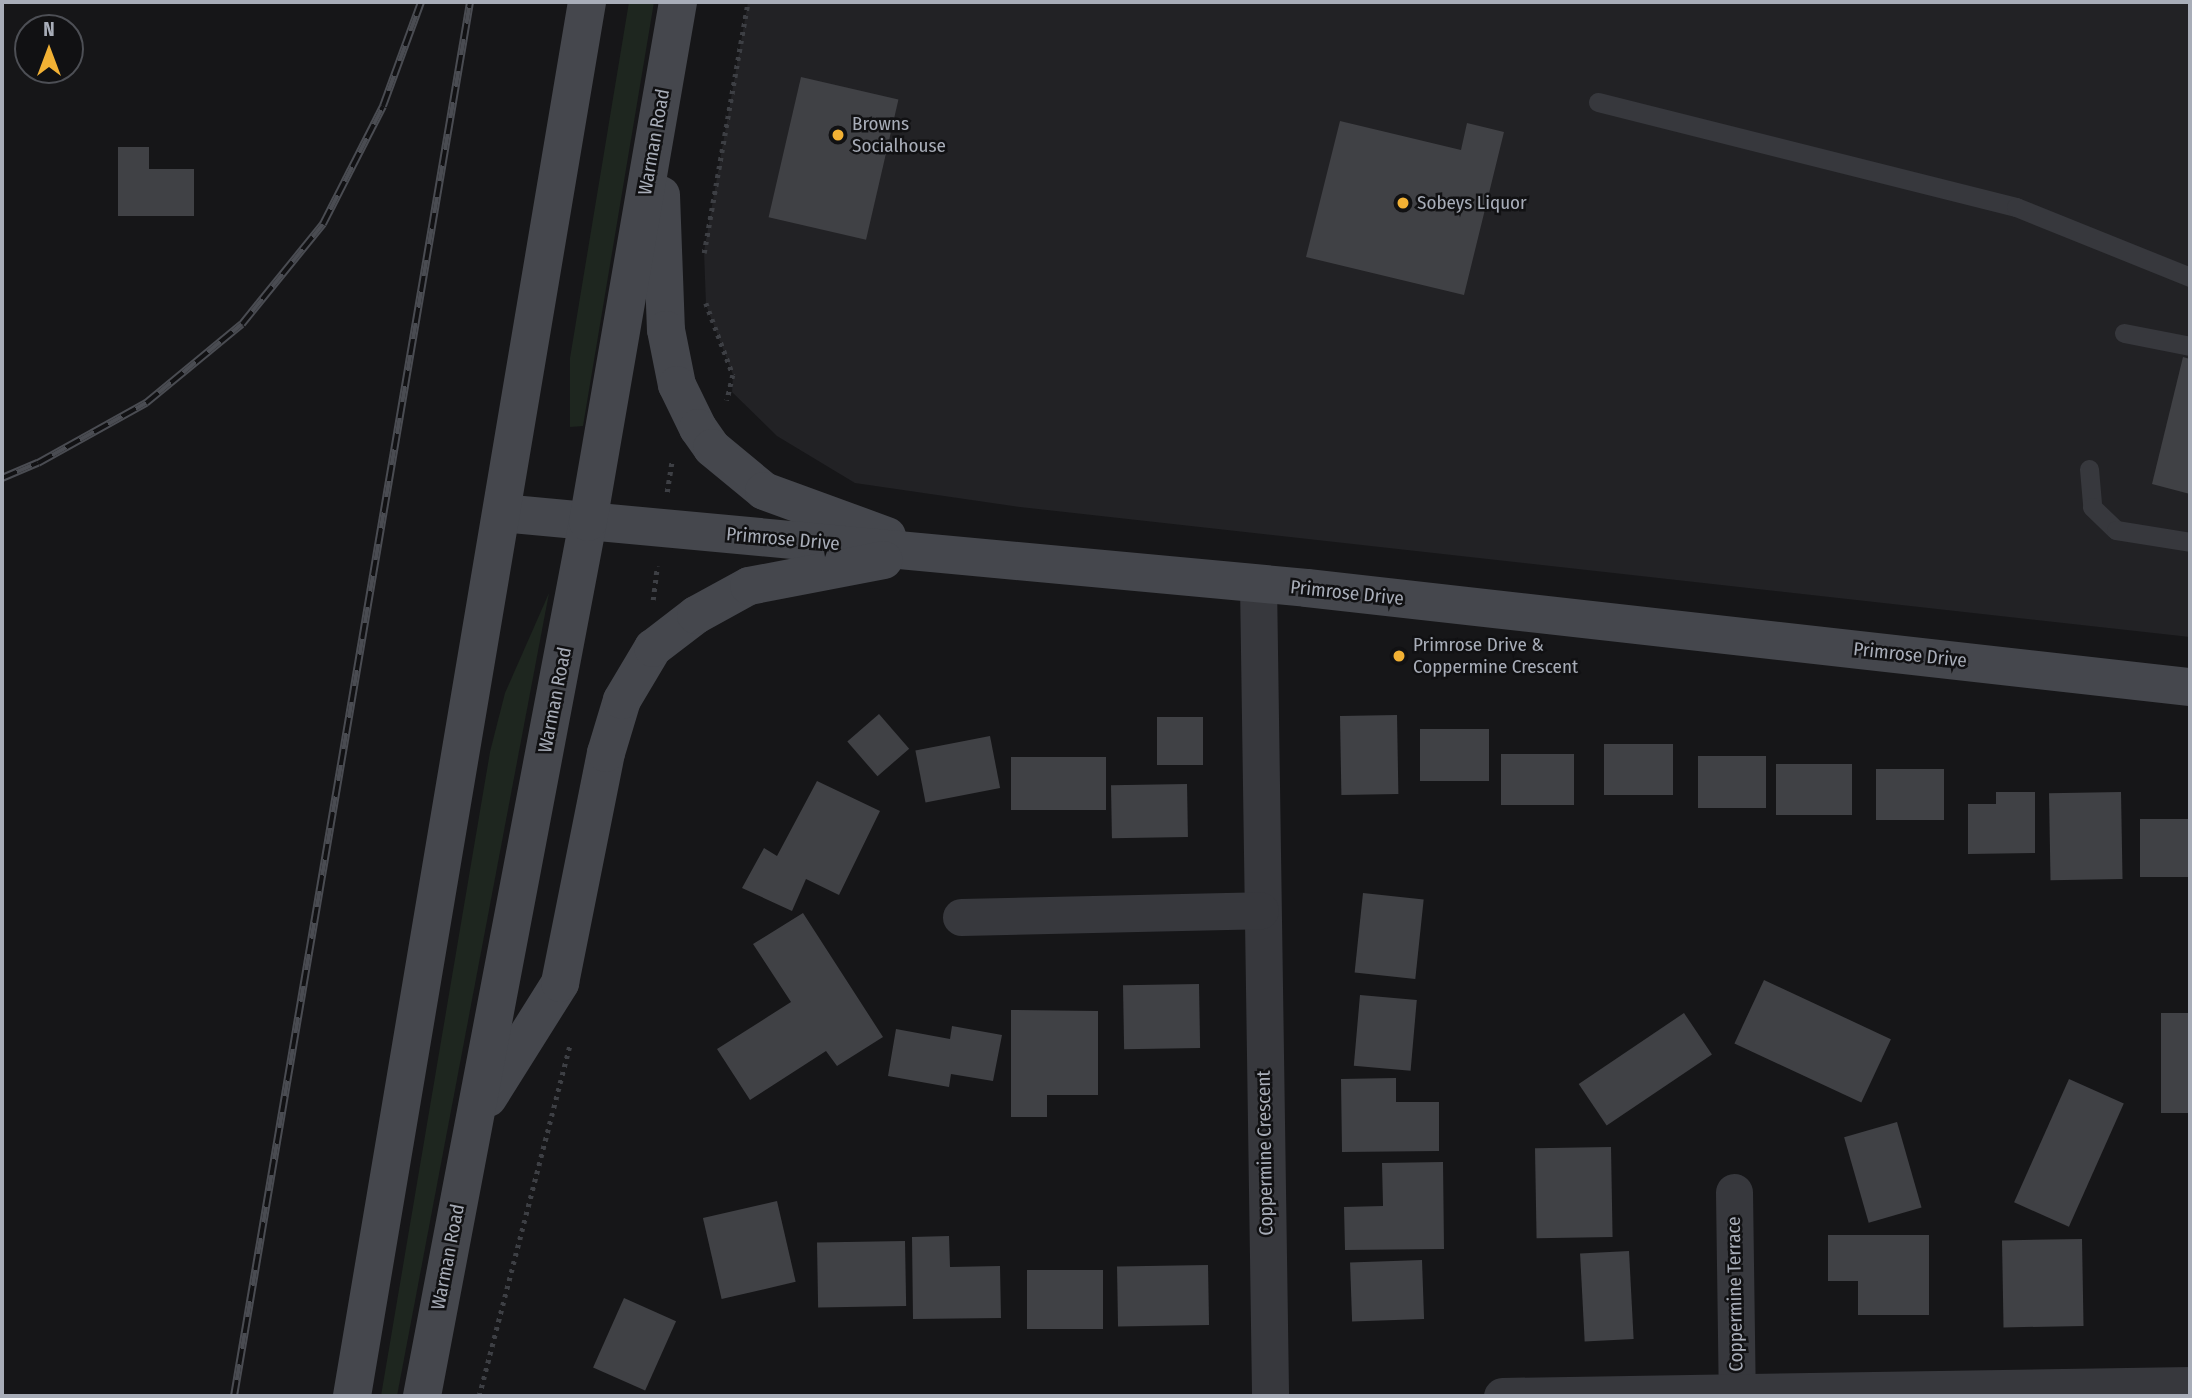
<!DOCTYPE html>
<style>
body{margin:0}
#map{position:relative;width:2192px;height:1398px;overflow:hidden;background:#161618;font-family:"Fira Sans Condensed",sans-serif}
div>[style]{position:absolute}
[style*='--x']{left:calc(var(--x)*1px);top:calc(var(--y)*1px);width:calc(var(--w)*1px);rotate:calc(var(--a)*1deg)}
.built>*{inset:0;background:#222225}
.green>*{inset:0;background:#1e261f}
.building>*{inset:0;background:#404145;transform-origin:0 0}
.path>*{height:4.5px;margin-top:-2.25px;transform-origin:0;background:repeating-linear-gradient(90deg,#3d3f44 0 3.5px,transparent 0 8.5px)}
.lane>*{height:19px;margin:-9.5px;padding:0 9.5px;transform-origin:9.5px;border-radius:9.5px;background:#37383d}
.street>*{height:37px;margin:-18.5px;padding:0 18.5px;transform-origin:18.5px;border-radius:18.5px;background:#37383d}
.secondary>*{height:38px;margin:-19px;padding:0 19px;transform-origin:19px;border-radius:19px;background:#45474d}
.rail>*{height:8px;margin-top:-4px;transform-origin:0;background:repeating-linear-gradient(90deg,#111113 0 16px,#4a4c52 0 32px);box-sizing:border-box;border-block:2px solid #4a4c52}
.dots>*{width:19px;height:19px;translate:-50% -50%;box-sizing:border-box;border:4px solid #111113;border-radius:50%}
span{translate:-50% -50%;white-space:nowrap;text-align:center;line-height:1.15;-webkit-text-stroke:5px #111113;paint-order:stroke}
.poi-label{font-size:19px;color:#a8adb8}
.left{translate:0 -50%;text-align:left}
.street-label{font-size:19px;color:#a8adb8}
.frame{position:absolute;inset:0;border:4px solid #a8adb8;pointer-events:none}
.north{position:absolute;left:14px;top:14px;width:70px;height:70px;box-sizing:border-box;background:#111113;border:2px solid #4d4f55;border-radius:50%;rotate:0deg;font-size:19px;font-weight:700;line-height:28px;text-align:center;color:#a8adb8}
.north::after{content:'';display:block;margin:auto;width:24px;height:32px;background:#f2b134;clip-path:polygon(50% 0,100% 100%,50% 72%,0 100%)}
</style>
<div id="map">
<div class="built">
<i style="clip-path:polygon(748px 2px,2190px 2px,2190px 637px,1020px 507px,855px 483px,777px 436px,732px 392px,733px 375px,706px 305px,704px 251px)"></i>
</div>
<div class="green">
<i style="clip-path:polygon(629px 2px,654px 2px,583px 426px,570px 427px,570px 358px)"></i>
<i style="clip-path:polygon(549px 593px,397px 1396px,381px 1396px,490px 752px,505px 693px)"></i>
</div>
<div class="building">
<i style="left:801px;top:77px;width:100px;height:144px;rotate:13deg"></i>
<i style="clip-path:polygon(1340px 121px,1461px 150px,1467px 123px,1504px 132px,1464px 295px,1306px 257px)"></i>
<i style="clip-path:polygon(118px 147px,149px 147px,149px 169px,194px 169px,194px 216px,118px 216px)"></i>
<i style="clip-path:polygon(2183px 357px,2190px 359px,2190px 494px,2152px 484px)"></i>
<i style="left:879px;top:714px;width:46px;height:42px;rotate:49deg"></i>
<i style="left:1397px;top:715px;width:79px;height:57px;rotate:89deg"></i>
<i style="left:1157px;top:717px;width:46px;height:48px"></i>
<i style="left:1420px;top:729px;width:69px;height:52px"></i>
<i style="left:990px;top:736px;width:53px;height:76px;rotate:79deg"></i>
<i style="left:1604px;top:744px;width:69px;height:51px"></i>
<i style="left:1501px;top:754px;width:73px;height:51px"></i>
<i style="left:1698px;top:756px;width:68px;height:52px"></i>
<i style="left:1106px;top:757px;width:53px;height:95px;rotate:90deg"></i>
<i style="left:1852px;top:764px;width:51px;height:76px;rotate:90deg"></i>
<i style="left:1876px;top:769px;width:68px;height:51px"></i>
<i style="clip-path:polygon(817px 781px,880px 811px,839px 895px,806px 879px,792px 911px,742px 888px,764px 848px,777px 856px)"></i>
<i style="left:1187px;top:784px;width:53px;height:76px;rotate:89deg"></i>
<i style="clip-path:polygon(1996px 792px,2035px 792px,2035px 853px,1968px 854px,1968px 804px,1996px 804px)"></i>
<i style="left:2121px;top:792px;width:87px;height:72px;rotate:89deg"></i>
<i style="left:2190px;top:819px;width:58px;height:50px;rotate:90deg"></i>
<i style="left:1363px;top:893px;width:61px;height:80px;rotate:6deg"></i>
<i style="clip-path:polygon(803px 913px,883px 1037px,837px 1066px,826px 1051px,750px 1100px,717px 1049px,791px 1002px,753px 944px)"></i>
<i style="left:1764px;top:980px;width:140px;height:70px;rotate:25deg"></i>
<i style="left:1199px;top:984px;width:64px;height:76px;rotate:89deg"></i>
<i style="left:1360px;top:995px;width:57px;height:71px;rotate:5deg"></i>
<i style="clip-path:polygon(1011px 1010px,1098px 1011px,1098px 1095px,1047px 1095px,1047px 1117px,1011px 1117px)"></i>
<i style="left:1684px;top:1013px;width:50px;height:127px;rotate:56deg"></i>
<i style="left:2161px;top:1013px;width:29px;height:100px"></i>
<i style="clip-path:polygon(952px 1026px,1002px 1035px,993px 1081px,951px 1074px,949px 1087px,888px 1076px,896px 1029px,950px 1039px)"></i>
<i style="clip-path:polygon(1396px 1078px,1396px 1102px,1439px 1102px,1439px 1151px,1342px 1152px,1341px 1079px)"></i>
<i style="left:2069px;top:1079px;width:60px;height:135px;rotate:24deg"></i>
<i style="left:1897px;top:1122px;width:89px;height:55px;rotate:74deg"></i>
<i style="left:1611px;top:1147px;width:90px;height:76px;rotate:89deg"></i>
<i style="clip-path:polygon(1443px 1162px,1444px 1249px,1345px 1250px,1344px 1207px,1383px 1206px,1382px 1163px)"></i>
<i style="left:777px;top:1201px;width:83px;height:76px;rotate:77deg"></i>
<i style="clip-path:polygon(1828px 1235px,1929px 1235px,1929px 1315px,1858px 1315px,1858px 1281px,1828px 1281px)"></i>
<i style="clip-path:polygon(949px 1236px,950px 1267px,1000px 1266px,1001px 1318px,913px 1319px,912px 1237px)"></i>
<i style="left:2082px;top:1239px;width:87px;height:80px;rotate:89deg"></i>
<i style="left:905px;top:1241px;width:65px;height:88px;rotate:89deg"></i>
<i style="left:1629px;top:1251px;width:88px;height:49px;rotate:87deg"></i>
<i style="left:1422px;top:1260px;width:59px;height:72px;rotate:88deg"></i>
<i style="left:1208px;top:1265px;width:60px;height:91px;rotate:89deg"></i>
<i style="left:1027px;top:1270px;width:76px;height:59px"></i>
<i style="left:624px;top:1298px;width:57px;height:76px;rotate:24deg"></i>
</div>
<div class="path">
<i style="--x:704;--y:253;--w:255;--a:-80.1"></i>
<i style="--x:706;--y:303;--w:77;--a:69.4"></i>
<i style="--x:733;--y:375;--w:26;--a:103"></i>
<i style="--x:667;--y:492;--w:33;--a:-81"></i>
<i style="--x:653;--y:600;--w:34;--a:-83"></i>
<i style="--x:479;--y:1396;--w:364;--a:-75.5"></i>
</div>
<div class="lane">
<i style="--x:1598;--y:102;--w:431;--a:14.1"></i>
<i style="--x:2016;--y:207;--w:188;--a:21.9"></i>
<i style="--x:2124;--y:333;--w:67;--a:11.1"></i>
<i style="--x:2089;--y:469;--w:38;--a:85"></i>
<i style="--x:2092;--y:507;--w:33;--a:44"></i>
<i style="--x:2116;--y:530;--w:75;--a:9.2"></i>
</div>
<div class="street">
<i style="--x:1258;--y:583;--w:813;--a:89.15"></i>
<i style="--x:961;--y:917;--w:299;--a:-1.3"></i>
<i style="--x:1734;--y:1192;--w:204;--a:89.2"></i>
<i style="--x:1502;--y:1396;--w:688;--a:-0.92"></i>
</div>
<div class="secondary">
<i style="--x:661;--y:195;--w:135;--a:87.9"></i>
<i style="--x:666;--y:330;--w:56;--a:78.7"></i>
<i style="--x:677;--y:385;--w:48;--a:64"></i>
<i style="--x:698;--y:428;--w:24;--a:55"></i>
<i style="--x:712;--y:448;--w:67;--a:39.6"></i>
<i style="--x:764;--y:491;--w:131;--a:20.1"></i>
<i style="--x:502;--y:513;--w:808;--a:5.32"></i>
<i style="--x:1307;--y:588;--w:889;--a:6.4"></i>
<i style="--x:488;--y:1098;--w:136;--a:-57.9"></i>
<i style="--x:560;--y:983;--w:235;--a:-78.7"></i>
<i style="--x:606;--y:753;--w:55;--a:-73.2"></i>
<i style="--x:622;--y:700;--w:61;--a:-59.2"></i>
<i style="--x:653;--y:648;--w:54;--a:-37.5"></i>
<i style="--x:696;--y:615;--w:60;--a:-28.7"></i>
<i style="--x:749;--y:586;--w:137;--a:-10.9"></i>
<i style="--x:352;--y:1396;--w:1414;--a:-80.43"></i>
<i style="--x:422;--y:1396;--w:890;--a:-79.25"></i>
<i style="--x:588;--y:522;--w:528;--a:-80.18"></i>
</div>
<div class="rail">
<i style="--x:2;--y:478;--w:39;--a:-23"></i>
<i style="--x:38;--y:463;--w:124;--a:-29.1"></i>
<i style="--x:146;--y:403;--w:124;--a:-39.5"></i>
<i style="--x:242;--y:324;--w:129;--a:-51"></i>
<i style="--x:323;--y:224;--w:132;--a:-63"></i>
<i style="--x:383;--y:106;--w:111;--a:-69.9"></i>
<i style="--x:234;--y:1396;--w:1414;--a:-80.39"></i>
</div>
<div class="dots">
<i style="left:838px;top:135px;background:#f2b134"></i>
<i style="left:1403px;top:203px;background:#f2b134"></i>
<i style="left:1399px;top:656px;background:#f2b134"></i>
</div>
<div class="poi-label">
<span class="left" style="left:852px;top:135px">Browns<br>Socialhouse</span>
<span class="left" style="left:1417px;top:203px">Sobeys Liquor</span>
<span class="left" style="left:1413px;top:656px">Primrose Drive &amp;<br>Coppermine Crescent</span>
</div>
<div class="street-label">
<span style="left:654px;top:142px;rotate:-80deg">Warman Road</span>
<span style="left:783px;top:539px;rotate:5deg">Primrose Drive</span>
<span style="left:1347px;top:593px;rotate:6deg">Primrose Drive</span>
<span style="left:1910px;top:655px;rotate:6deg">Primrose Drive</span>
<span style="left:555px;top:700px;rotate:-79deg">Warman Road</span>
<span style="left:1265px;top:1153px;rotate:-91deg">Coppermine Crescent</span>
<span style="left:448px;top:1257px;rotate:-79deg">Warman Road</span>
<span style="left:1735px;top:1294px;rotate:-91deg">Coppermine Terrace</span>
</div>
<div class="frame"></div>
<div class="north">N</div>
</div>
